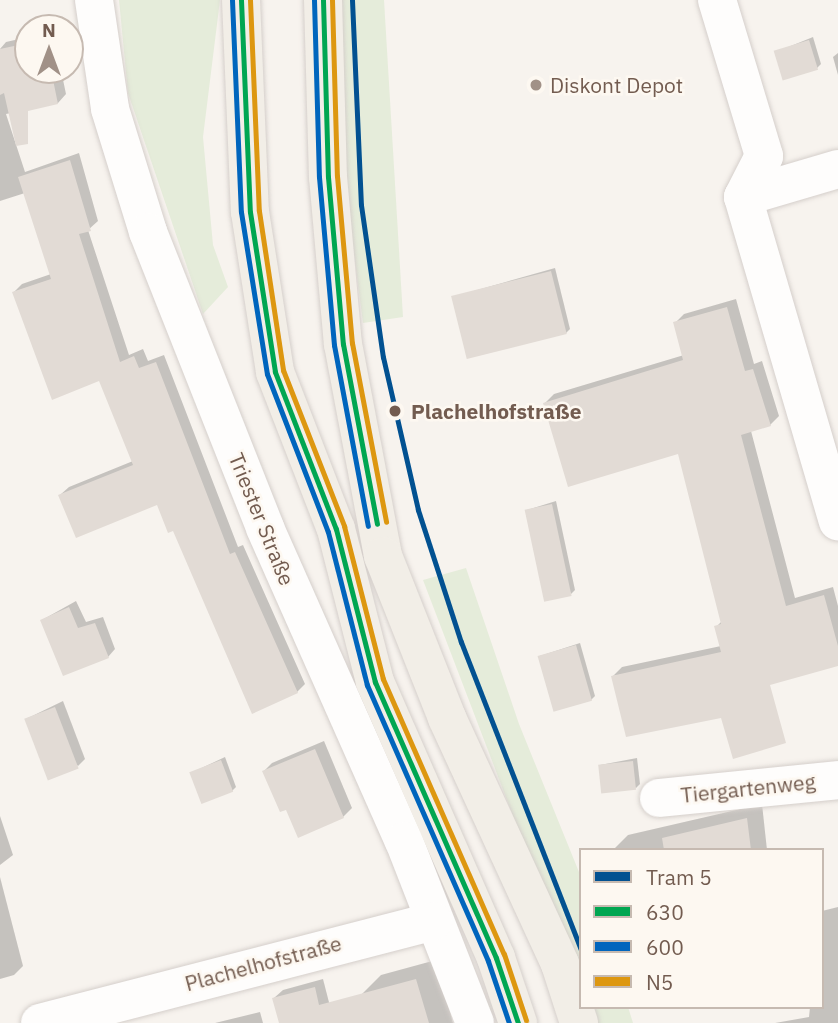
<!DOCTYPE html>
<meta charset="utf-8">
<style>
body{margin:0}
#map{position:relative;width:838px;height:1023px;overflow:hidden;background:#f7f3ee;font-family:"IBM Plex Sans",sans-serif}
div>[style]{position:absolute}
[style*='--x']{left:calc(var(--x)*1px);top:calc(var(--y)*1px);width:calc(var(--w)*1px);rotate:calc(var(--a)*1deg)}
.green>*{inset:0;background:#e5ecda}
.shadow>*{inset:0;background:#0003}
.building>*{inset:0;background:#e2dbd5;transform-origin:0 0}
.roads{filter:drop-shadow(0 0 2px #d5cfcb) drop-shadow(0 0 2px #d5cfcb)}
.minor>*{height:38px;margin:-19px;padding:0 19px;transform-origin:19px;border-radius:19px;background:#fefdfc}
.major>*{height:38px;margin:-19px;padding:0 19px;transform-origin:19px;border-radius:19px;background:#f2eee7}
.bus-1>*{height:5px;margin:-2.5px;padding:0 2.5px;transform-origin:2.5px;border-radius:2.5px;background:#00a651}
.bus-2>*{height:5px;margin:-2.5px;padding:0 2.5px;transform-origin:2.5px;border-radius:2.5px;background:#0065bd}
.bus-3>*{height:5px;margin:-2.5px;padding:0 2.5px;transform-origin:2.5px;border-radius:2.5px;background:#dd9710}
.tram-1>*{height:5px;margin:-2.5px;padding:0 2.5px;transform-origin:2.5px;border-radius:2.5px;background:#025191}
.dots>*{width:19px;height:19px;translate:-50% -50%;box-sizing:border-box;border:4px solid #fdf8f1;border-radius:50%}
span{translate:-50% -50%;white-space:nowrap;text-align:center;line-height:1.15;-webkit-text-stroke:5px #fdf8f1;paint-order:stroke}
.poi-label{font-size:21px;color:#735c50}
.left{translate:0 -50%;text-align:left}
.stop-label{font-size:21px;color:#735c50;font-weight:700}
.street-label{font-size:21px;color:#735c50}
.legend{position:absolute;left:579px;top:848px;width:245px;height:161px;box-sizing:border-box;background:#fdf8f1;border:2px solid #c6bab1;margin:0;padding:9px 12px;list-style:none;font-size:21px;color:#735c50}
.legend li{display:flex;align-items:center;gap:14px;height:35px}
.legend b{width:35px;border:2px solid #c6bab1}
.north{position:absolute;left:14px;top:14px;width:70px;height:70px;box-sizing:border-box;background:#fdf8f1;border:2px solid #c6bab1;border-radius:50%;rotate:0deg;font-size:19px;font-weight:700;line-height:28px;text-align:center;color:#735c50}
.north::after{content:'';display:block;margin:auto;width:24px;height:32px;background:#a19187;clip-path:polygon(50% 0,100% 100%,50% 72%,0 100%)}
</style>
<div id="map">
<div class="green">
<i style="clip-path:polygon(119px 0,220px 0,203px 137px,213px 245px,228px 287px,203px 314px,128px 93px)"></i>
<i style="clip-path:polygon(341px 0,384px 0,403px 317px,363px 323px,342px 161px)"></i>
<i style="clip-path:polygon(466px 568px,519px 724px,581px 877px,581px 994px,423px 580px)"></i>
<i style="clip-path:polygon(585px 1007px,628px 1007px,633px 1023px,591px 1023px)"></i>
</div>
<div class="shadow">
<i style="clip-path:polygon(28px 37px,28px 70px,61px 70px,66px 94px,58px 103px,6px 114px,25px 172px,79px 153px,98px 221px,88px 230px,129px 355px,143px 349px,148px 361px,164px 355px,238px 547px,243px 545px,305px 684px,297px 692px,158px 503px,60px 495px,69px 487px,133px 461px,100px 379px,14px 292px,22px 284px,51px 274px,25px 193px,0 201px,0 49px,6px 42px)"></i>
<i style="clip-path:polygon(813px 37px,821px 64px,817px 68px,776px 52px)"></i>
<i style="clip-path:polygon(838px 53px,838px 75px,833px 57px)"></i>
<i style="clip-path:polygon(555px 268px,570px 329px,566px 333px,453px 297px)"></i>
<i style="clip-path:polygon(736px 299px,754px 364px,762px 361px,779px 416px,770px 425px,751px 431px,795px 598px,833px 587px,838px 606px,838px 665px,773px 648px,613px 676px,622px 667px,721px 646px,716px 627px,722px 621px,679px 452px,545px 403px,554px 394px,684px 355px,675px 323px,684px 314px)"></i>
<i style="clip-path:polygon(556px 501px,575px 590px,571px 594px,527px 510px)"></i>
<i style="clip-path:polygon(76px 601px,86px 622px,103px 617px,115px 649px,108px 657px,42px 620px)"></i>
<i style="clip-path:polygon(580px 643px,595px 696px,591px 700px,540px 656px)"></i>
<i style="clip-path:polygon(63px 701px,85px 759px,78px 766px,26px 719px)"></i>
<i style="clip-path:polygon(324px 741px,352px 808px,343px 817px,287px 808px,264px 771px,272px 763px)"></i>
<i style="clip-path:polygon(225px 757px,236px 787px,232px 791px,191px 773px)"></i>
<i style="clip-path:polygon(637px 758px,640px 784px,636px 788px,600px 765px)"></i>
<i style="clip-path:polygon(762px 804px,767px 850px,613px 850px,628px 835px)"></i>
<i style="clip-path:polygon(0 816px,13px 855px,0 865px)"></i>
<i style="clip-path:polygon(0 877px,23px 966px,14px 975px,0 979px)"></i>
<i style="clip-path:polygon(838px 907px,838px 1023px,775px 1023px,809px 1017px,810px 1007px,822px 1007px,822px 911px)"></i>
<i style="clip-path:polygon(436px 960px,453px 1023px,369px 1023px,361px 995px,381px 975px)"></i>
<i style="clip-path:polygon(323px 979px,332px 1014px,323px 1023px,281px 1023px,274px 998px,283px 990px)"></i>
<i style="clip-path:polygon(260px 1012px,263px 1023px,215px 1023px)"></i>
</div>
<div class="building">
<i style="left:809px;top:40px;width:31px;height:37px;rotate:73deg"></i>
<i style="clip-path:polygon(28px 43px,28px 70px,51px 70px,58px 104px,28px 111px,28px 144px,16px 146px,4px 93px,0 95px,0 49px)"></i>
<i style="clip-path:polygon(70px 160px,91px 231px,79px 234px,120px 362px,134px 356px,139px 368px,156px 362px,230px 554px,235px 552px,298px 693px,252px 714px,173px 531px,168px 533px,157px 505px,76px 538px,58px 495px,133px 465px,99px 381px,52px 400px,12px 292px,51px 279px,18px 177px)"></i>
<i style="left:551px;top:271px;width:65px;height:103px;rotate:76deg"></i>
<i style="clip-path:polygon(727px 307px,745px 371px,753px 369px,771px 426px,741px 435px,786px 606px,824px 595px,838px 646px,838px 666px,770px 685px,786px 743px,733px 759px,721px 718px,626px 737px,611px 676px,721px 652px,714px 626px,721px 624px,678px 454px,568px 487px,543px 403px,683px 360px,673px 322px)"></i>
<i style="left:552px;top:504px;width:94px;height:28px;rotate:78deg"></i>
<i style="clip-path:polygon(69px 607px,78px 628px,95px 623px,109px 658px,63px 676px,40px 620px)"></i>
<i style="left:576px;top:645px;width:58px;height:40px;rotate:74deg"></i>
<i style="left:55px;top:707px;width:66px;height:33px;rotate:69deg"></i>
<i style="clip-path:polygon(315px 749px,344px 818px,298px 838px,286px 810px,280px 812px,262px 771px)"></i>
<i style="left:221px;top:760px;width:34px;height:34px;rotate:69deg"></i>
<i style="left:633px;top:761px;width:29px;height:35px;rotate:84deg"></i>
<i style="clip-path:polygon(747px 818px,751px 850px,664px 850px,662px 838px)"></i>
<i style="clip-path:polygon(416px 979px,429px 1023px,279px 1023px,272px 998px,315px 987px,319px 1005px)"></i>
</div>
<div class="roads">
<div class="minor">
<i style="--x:94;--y:0;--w:110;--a:81.6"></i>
<i style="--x:110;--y:109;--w:129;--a:72.8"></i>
<i style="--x:148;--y:232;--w:318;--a:68.4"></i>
<i style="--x:265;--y:528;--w:342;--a:66.1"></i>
<i style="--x:404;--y:841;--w:195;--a:68.7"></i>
<i style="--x:717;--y:0;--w:163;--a:73.2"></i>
<i style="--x:764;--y:156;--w:46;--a:117.1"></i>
<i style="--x:743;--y:197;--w:338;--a:73.7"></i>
<i style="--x:743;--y:197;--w:99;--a:-16.4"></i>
<i style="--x:659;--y:798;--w:180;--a:-5.7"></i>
<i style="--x:40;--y:1023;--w:406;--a:-14.5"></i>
</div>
<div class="major">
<i style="--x:241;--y:0;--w:212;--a:87.6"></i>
<i style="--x:250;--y:212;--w:162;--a:81.1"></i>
<i style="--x:275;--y:372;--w:168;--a:68.8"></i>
<i style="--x:336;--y:529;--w:158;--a:75.7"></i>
<i style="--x:375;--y:682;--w:301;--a:66.3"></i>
<i style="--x:496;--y:958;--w:69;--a:71.3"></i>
<i style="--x:323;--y:0;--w:177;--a:88.4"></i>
<i style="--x:328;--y:177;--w:168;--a:84.9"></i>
<i style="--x:343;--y:344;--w:216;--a:79.3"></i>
<i style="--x:383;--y:556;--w:174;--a:68.4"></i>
<i style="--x:447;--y:718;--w:271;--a:65.3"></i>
<i style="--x:560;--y:964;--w:62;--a:72.1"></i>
</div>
</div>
<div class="bus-1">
<i style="--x:241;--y:0;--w:212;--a:87.6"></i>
<i style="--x:250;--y:212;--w:162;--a:81.1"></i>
<i style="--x:275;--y:372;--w:168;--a:68.8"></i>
<i style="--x:336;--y:529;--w:158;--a:75.7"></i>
<i style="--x:375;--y:682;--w:301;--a:66.3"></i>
<i style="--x:496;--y:958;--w:69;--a:71.3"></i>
<i style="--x:323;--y:0;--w:177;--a:88.4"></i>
<i style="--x:328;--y:177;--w:168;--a:84.9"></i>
<i style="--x:343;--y:344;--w:183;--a:79.3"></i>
</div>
<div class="bus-2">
<i style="--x:232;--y:0;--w:212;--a:87.6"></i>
<i style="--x:241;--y:212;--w:164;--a:80.9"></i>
<i style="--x:267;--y:374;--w:169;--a:68.9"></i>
<i style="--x:328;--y:532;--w:158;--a:75.7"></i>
<i style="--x:367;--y:685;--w:301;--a:66.3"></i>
<i style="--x:488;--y:961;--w:65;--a:71.3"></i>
<i style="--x:314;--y:0;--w:177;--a:88.4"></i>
<i style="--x:319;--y:177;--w:169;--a:84.9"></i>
<i style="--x:334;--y:345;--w:184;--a:79.4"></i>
</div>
<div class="bus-3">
<i style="--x:250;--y:0;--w:211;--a:87.6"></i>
<i style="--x:259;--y:211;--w:161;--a:81.4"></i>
<i style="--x:283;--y:370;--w:168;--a:68.6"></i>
<i style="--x:344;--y:526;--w:158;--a:75.7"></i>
<i style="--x:383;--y:679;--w:300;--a:66.3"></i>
<i style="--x:504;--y:954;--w:70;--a:71.6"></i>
<i style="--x:332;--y:0;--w:176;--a:88.4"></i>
<i style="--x:337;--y:176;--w:168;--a:84.9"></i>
<i style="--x:352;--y:343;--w:182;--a:79.2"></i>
</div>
<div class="tram-1">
<i style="--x:352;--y:0;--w:205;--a:87.5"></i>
<i style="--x:361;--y:205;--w:154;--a:81.8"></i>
<i style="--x:383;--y:357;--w:157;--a:77.1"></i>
<i style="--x:418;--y:510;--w:139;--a:72"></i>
<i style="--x:461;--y:642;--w:331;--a:68.7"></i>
</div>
<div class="dots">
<i style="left:536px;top:85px;background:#a19187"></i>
<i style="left:395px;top:411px;background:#735c50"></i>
</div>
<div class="poi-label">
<span class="left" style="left:550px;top:85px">Diskont Depot</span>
</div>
<div class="stop-label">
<span class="left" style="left:411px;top:411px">Plachelhofstraße</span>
</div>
<div class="street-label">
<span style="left:262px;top:519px;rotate:68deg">Triester Straße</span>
<span style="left:748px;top:788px;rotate:-6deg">Tiergartenweg</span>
<span style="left:263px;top:963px;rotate:-15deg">Plachelhofstraße</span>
</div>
<ul class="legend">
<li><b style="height:9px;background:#025191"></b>Tram 5</li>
<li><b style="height:9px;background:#00a651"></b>630</li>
<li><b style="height:9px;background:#0065bd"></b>600</li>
<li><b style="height:9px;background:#dd9710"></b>N5</li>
</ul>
<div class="north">N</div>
</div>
